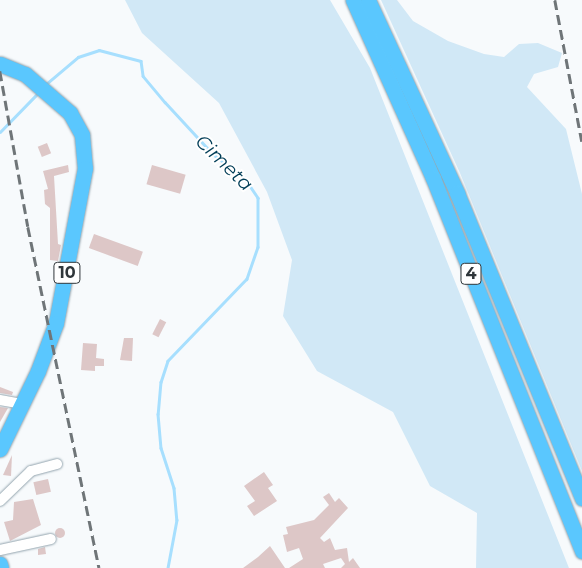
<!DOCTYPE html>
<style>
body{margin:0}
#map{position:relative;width:582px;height:568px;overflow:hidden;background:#f7fafc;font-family:Montserrat,sans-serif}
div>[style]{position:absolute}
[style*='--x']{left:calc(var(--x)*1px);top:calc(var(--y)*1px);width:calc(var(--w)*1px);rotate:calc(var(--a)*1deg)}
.green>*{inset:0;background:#d1e8f6}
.stream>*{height:2.5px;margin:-1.25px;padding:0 1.25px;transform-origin:1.25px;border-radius:1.25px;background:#a7dffe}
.building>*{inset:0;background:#ddc7c7;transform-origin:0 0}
.round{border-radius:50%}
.roads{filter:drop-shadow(0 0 1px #93a4ae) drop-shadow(0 0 1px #93a4ae)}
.minor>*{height:10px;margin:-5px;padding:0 5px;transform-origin:5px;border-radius:5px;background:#fff}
.highway>*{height:15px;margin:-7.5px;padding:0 7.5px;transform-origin:7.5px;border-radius:7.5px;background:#5ac7fe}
.rail>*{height:2.5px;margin-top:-1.25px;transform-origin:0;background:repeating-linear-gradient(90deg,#6f7578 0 10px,transparent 0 15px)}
span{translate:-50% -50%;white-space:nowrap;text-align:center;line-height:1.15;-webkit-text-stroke:4px #fff;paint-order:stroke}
.shield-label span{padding:1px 4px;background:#fff;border:1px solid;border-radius:4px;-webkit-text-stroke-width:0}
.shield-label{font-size:16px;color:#2f363a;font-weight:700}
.water-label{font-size:19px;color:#003d57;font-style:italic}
</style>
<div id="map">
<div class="green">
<i style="clip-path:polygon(125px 0,330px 0,370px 68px,569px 568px,476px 568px,477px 513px,430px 486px,393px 412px,317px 371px,283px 316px,292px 260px,267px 192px,219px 103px,142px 33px)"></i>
<i style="clip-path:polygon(381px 0,397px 0,413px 21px,448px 41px,484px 54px,504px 57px,519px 44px,538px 43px,562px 53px,558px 67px,534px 74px,527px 87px,566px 129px,582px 194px,582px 471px,460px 173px)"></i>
</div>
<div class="stream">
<i style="--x:45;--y:85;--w:43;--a:-40.3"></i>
<i style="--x:78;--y:57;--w:22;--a:-18"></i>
<i style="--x:99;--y:50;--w:43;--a:14.7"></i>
<i style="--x:141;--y:61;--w:15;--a:82"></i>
<i style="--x:143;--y:76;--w:34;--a:50"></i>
<i style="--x:165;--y:102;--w:71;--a:47.3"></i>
<i style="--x:213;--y:154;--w:39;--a:37"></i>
<i style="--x:244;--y:177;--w:25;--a:56"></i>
<i style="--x:258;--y:198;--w:49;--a:90"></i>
<i style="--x:258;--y:247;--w:34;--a:109"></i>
<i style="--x:247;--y:279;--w:114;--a:133.9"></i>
<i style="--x:168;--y:361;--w:22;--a:108"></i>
<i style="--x:161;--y:382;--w:32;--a:95"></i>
<i style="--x:158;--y:414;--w:34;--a:85"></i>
<i style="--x:161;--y:448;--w:42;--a:72"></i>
<i style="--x:174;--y:488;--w:32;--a:85"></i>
<i style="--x:177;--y:520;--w:49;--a:100.6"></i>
<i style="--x:0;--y:132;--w:54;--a:-45.7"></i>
</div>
<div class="building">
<i style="left:47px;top:143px;width:11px;height:10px;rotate:68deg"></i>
<i style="clip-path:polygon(68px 165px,69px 172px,54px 176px,58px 244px,61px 245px,58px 261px,50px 260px,50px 208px,45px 204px,44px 190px,48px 189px,43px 171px)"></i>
<i style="left:152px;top:165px;width:35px;height:20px;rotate:16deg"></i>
<i style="left:94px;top:234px;width:52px;height:15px;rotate:20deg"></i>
<i style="left:160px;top:319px;width:7px;height:17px;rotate:27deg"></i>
<i style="clip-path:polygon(124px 338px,133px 338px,132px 361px,120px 360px)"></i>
<i style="clip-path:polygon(83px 343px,97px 344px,96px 358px,104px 359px,104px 366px,95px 366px,95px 371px,81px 370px)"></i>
<i style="clip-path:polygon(0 387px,13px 392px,12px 395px,0 393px)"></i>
<i style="clip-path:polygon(0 407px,8px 408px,0 422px)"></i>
<i style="clip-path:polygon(12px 455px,11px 476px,3px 475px)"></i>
<i style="clip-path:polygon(264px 472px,273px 485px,268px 488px,277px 501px,254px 516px,247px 506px,255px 501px,244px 486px)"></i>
<i style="left:48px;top:479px;width:13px;height:15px;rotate:77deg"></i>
<i style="clip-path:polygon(329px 493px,335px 502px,339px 498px,348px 508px,320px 538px,324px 542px,330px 538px,335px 550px,347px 548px,349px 562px,353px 558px,360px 568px,341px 568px,345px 564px,341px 558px,323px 564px,325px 568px,289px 568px,303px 559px,299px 548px,287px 552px,283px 535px,288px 534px,286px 527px,314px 520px,329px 505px,323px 497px)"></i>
<i style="clip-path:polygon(33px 499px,41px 525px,10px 541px,4px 522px,13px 520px,14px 502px)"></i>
<i class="round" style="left:55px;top:528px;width:10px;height:10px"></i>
<i style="clip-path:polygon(270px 546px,285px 568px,243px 568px,258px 557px)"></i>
<i style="clip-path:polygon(45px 547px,46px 554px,38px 555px,38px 549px)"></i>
</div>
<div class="roads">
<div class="minor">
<i style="--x:0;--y:400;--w:22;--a:10"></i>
<i style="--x:0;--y:501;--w:43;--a:-44.1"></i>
<i style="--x:31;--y:471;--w:27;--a:-15"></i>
<i style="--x:0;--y:550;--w:52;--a:-12.2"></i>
</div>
<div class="highway">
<i style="--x:353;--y:0;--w:195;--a:65.8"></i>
<i style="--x:433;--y:178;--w:402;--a:68.2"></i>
<i style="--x:368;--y:0;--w:213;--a:65.2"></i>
<i style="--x:457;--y:193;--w:330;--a:67.7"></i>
<i style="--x:0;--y:64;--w:27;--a:22"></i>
<i style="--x:25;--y:74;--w:60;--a:40.9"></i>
<i style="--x:70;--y:113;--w:25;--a:61"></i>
<i style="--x:82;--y:135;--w:33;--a:85"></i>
<i style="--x:85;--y:168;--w:158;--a:100.6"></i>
<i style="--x:56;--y:323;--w:51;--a:110.6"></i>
<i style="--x:38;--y:371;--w:87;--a:116"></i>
<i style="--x:0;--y:564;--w:4;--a:76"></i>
</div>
</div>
<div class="rail">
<i style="--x:555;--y:0;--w:144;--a:79.2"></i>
<i style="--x:0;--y:71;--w:158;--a:79.8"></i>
<i style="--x:28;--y:227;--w:348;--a:78.2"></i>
</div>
<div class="shield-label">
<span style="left:67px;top:273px">10</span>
<span style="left:471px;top:274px">4</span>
</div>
<div class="water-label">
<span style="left:224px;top:163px;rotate:44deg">Cimeta</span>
</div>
</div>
